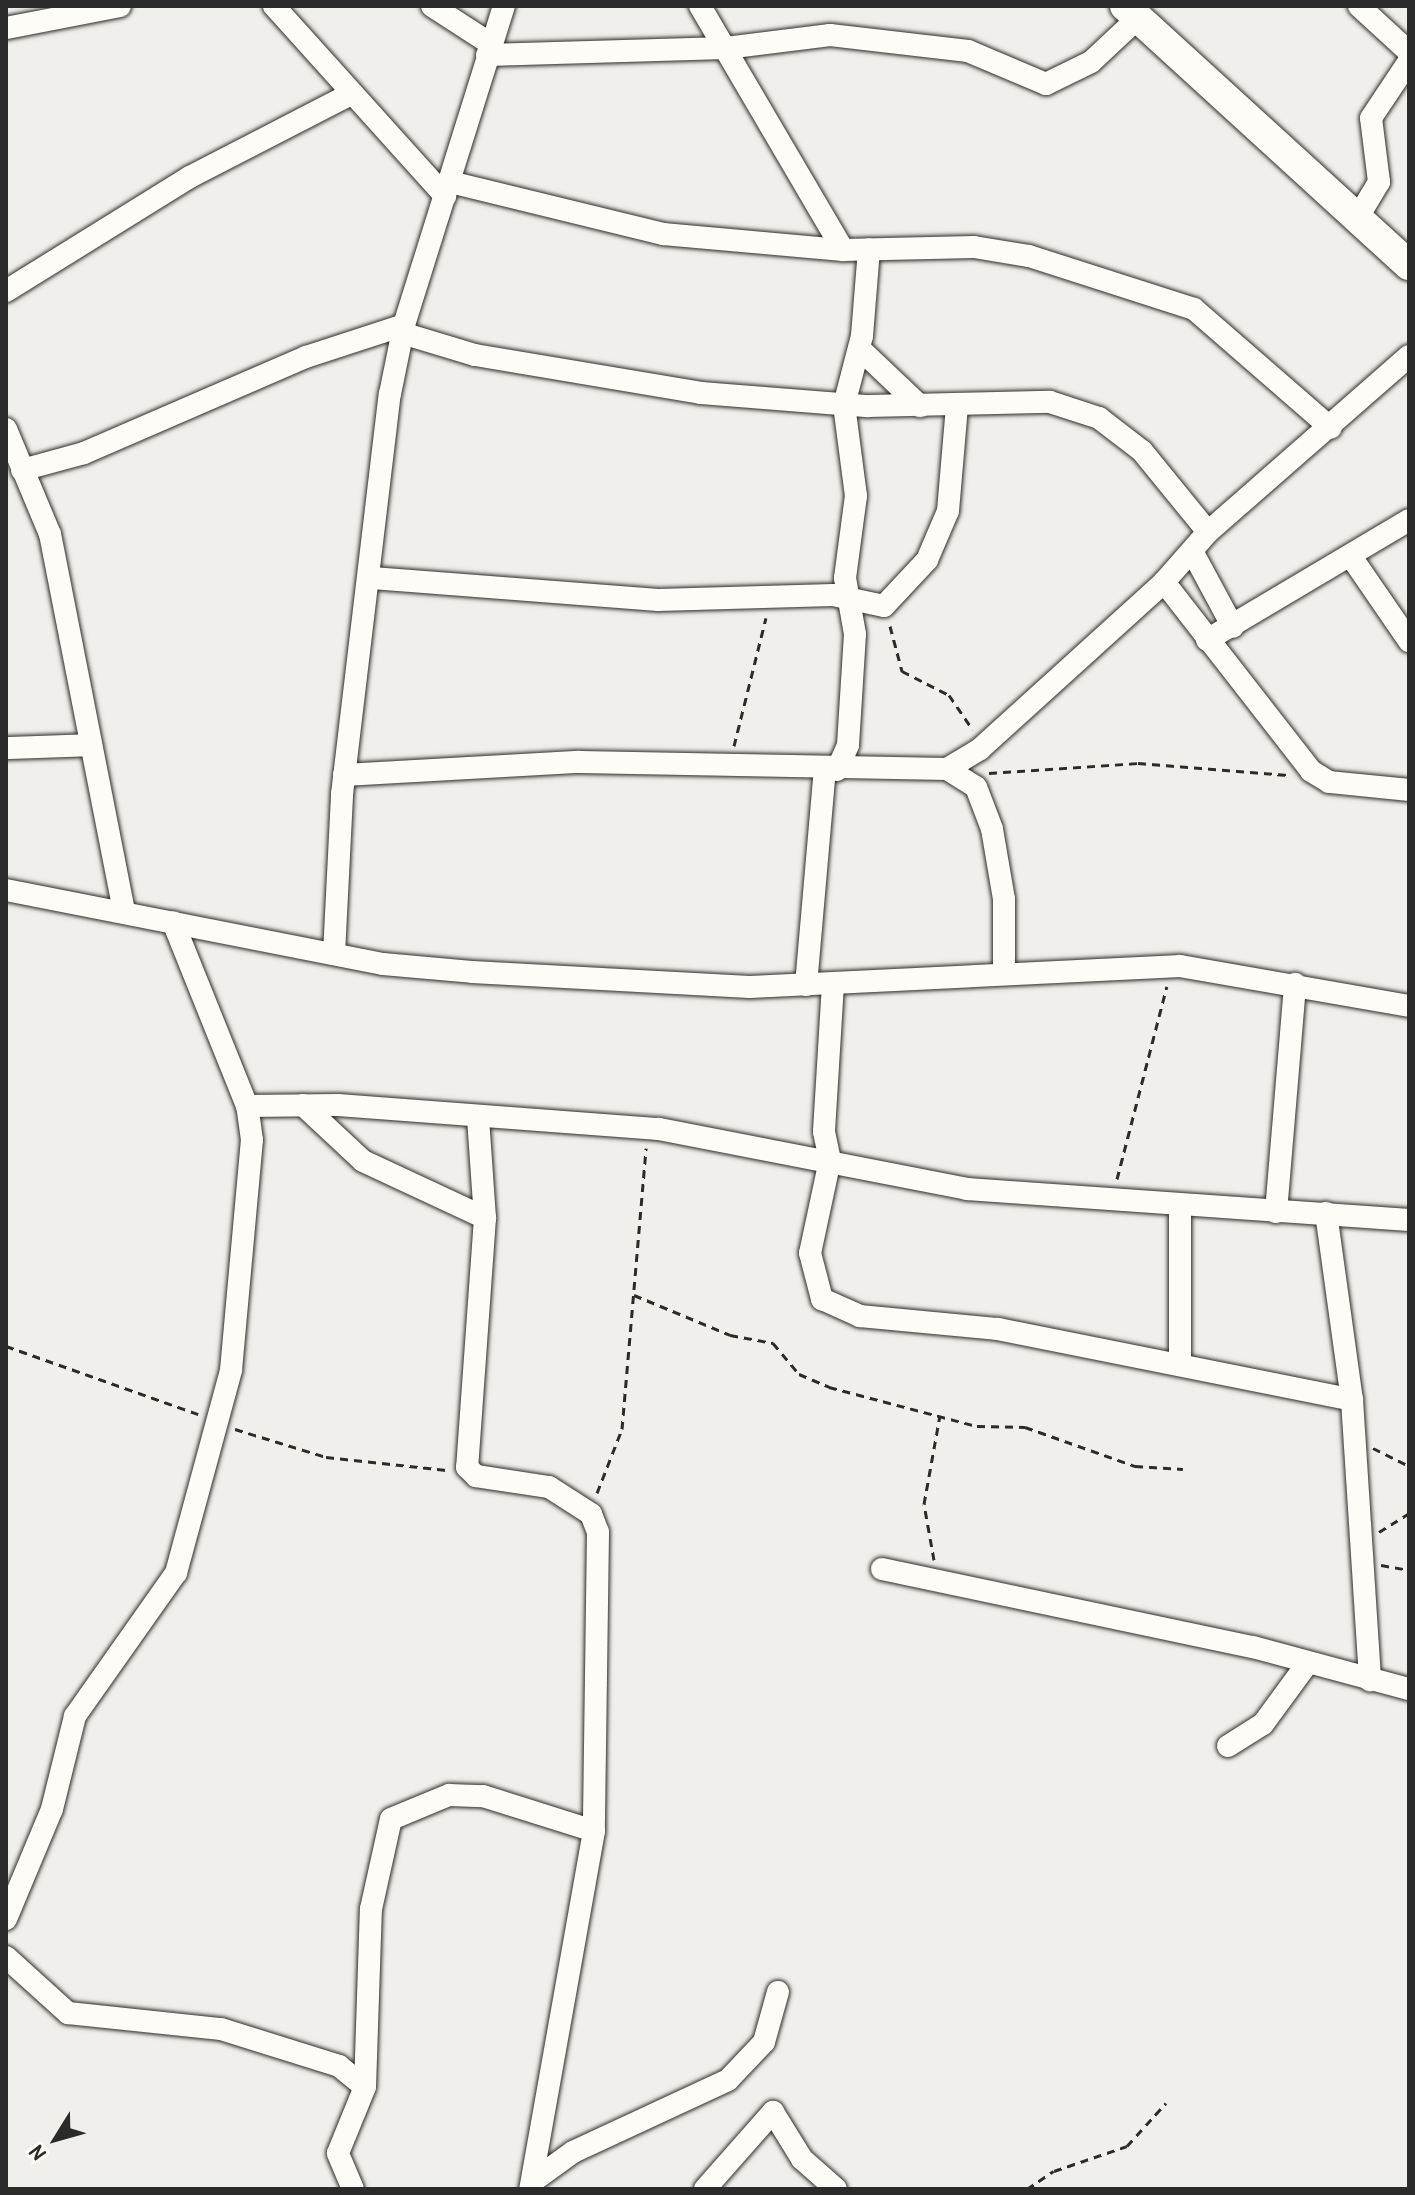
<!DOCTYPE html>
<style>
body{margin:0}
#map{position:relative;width:1415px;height:2195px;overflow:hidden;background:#f0efeb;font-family:"Patrick Hand",sans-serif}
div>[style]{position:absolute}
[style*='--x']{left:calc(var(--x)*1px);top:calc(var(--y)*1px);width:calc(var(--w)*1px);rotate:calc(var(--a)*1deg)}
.path>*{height:3px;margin-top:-1.5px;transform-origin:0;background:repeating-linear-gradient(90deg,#2b2b2b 0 8px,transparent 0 14px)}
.roads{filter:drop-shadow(0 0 2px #2b2b2b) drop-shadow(0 0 2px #2b2b2b)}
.street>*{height:22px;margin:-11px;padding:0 11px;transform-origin:11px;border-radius:11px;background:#fdfcf7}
.secondary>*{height:30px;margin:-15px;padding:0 15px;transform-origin:15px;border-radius:15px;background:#fdfcf7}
span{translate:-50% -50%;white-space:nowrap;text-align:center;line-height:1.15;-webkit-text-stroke:6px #fdfcf7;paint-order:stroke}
.frame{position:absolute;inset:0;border:8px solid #2b2b2b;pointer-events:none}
.north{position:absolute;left:16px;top:2099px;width:80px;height:80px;-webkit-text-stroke:6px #fdfcf7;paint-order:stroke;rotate:233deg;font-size:22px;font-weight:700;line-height:32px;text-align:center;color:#2b2b2b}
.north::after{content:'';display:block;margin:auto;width:28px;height:36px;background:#2b2b2b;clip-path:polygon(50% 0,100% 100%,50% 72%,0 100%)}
</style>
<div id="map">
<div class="path">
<i style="--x:890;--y:626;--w:47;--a:75.1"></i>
<i style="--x:902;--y:671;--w:53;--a:27.1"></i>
<i style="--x:949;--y:695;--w:42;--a:55.6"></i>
<i style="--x:734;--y:746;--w:132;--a:-76"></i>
<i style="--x:989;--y:773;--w:149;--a:-3.8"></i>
<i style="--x:1138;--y:763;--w:150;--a:4.6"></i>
<i style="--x:1117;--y:1179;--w:199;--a:-75.5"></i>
<i style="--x:634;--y:1295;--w:104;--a:22.6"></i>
<i style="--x:730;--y:1335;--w:44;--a:10.5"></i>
<i style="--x:773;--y:1343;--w:40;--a:50"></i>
<i style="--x:799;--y:1374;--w:33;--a:23"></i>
<i style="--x:829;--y:1387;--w:153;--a:14.8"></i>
<i style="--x:977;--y:1426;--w:48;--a:1.2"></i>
<i style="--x:1025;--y:1427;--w:117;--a:19.5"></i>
<i style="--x:1135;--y:1466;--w:48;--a:3.6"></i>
<i style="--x:6;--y:1346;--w:204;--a:19.5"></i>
<i style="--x:235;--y:1429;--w:95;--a:17.1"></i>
<i style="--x:326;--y:1457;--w:121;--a:6.2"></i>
<i style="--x:1373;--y:1448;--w:40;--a:26.6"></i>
<i style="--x:597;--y:1493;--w:69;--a:-68.7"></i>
<i style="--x:622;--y:1429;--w:282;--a:-85.1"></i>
<i style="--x:1379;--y:1532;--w:36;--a:-32"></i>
<i style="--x:934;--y:1560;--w:57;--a:-100.1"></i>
<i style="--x:924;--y:1504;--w:90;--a:-79.8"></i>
<i style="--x:1381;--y:1565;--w:28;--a:10"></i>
<i style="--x:1027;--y:2189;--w:32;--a:-34"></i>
<i style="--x:1054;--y:2171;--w:77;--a:-18.9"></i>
<i style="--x:1127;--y:2146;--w:58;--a:-47.8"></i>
</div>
<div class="roads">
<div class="street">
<i style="--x:274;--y:6;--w:256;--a:48"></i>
<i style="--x:432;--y:6;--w:70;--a:32.8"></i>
<i style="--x:700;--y:6;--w:283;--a:59.6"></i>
<i style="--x:1359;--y:6;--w:68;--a:42.6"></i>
<i style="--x:6;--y:28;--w:116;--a:-10.9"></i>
<i style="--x:487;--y:55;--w:239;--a:-1.7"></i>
<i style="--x:726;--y:48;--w:105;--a:-7.1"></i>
<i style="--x:830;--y:35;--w:139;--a:6.6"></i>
<i style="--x:968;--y:51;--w:85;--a:22.9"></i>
<i style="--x:1046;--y:84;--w:50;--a:-26.1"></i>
<i style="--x:1091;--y:62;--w:64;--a:-43.1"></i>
<i style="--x:450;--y:182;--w:219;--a:13.7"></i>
<i style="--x:663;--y:234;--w:181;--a:5.1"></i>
<i style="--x:843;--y:250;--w:131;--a:-1.3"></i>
<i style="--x:974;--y:247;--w:56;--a:9.3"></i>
<i style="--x:1029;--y:256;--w:173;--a:17.8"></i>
<i style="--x:1194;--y:309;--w:181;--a:41"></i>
<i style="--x:1358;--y:217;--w:41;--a:-59"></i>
<i style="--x:1379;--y:182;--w:64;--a:-97.1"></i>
<i style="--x:1371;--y:118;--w:69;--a:-56.3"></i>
<i style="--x:6;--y:291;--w:216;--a:-31.8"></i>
<i style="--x:190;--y:177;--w:179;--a:-27.3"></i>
<i style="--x:402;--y:333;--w:76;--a:16.8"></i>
<i style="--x:475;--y:355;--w:229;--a:9.5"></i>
<i style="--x:701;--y:393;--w:168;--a:4.5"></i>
<i style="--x:868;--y:406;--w:182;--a:-1.3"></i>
<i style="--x:1050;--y:402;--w:52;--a:18.1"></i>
<i style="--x:1099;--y:418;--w:54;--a:37.5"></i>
<i style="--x:1142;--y:451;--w:104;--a:50.8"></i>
<i style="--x:860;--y:349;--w:83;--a:43.5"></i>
<i style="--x:6;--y:429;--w:114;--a:67.3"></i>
<i style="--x:50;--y:534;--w:383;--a:78.9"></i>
<i style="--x:22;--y:470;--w:64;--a:-15.3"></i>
<i style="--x:84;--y:453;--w:242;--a:-23.4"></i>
<i style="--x:306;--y:357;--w:103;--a:-18.1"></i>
<i style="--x:1192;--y:551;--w:86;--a:61.7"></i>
<i style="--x:1352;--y:558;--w:101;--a:55.5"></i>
<i style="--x:372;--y:578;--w:287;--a:4.4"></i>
<i style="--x:658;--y:600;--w:175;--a:-1.6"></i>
<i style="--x:833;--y:595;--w:52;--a:12.2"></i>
<i style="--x:884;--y:606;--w:63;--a:-46.9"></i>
<i style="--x:927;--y:560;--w:53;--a:-66.8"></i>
<i style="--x:948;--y:511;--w:106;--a:-85.1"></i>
<i style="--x:1164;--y:582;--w:239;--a:52.1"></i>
<i style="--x:1311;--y:771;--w:21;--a:31"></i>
<i style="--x:1329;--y:782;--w:80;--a:5.7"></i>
<i style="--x:1207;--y:640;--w:235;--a:-30.7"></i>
<i style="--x:6;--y:748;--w:85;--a:-2"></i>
<i style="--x:947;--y:769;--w:34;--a:32"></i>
<i style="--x:976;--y:787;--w:45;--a:69.1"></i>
<i style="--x:992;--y:829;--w:71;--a:80.3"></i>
<i style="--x:1004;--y:899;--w:74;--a:90"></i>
<i style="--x:837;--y:770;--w:27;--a:-66"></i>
<i style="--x:848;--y:745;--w:111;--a:-86.4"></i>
<i style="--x:855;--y:634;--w:57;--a:-100.1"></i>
<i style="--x:845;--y:578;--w:83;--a:-82.4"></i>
<i style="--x:856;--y:496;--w:92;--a:-97.5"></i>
<i style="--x:844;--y:405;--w:71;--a:-75.4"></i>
<i style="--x:862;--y:336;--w:87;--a:-85.4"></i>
<i style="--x:344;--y:775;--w:236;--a:-3.2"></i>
<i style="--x:580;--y:762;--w:367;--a:1.1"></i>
<i style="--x:947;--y:769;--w:39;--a:-31"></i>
<i style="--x:980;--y:749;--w:248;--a:-42.2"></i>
<i style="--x:1164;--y:582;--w:67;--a:-48.7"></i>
<i style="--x:1208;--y:532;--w:267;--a:-41.2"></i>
<i style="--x:6;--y:890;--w:384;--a:11.1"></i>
<i style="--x:383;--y:964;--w:89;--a:5.1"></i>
<i style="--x:472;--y:972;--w:278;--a:3.1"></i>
<i style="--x:750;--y:987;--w:431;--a:-2.8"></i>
<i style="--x:1180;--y:966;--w:232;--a:9.9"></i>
<i style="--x:334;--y:954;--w:160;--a:-87.1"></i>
<i style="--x:342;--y:794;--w:403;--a:-83.2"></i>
<i style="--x:390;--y:394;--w:70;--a:-78.5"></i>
<i style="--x:404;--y:325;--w:334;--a:-72.6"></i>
<i style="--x:833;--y:984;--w:148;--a:93.5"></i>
<i style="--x:824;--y:1132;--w:29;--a:78"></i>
<i style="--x:830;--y:1160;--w:95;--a:102.1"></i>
<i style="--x:810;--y:1253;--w:48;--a:75.4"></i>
<i style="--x:822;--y:1299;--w:42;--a:24.1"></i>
<i style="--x:860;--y:1316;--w:139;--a:5.4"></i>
<i style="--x:998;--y:1329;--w:361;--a:11.3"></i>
<i style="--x:806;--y:985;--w:217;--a:-85"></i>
<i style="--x:303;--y:1105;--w:82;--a:43"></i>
<i style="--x:363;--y:1161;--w:135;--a:25"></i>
<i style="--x:247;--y:1106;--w:91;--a:-0.6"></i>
<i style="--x:338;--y:1105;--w:322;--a:4.3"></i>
<i style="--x:659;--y:1129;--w:314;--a:11"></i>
<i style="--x:967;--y:1189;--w:443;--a:4"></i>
<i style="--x:478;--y:1118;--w:100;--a:86"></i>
<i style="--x:485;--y:1218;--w:250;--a:94.1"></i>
<i style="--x:467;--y:1467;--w:13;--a:45"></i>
<i style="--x:476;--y:1476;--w:74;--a:8.6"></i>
<i style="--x:549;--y:1487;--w:50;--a:32.7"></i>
<i style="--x:591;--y:1514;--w:19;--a:69"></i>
<i style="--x:598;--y:1532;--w:299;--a:90.8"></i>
<i style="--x:594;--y:1831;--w:364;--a:100.1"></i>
<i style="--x:1276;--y:1212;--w:229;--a:-85.2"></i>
<i style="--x:1326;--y:1213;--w:189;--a:82.1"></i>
<i style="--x:1352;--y:1400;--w:281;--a:86.3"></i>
<i style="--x:1180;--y:1364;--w:157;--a:-90"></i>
<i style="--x:882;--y:1569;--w:379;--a:11.9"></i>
<i style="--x:1253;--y:1647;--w:162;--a:15.1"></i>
<i style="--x:1228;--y:1746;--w:41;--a:-32.2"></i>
<i style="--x:1263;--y:1724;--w:74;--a:-53.7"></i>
<i style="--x:6;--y:1919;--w:119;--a:-67.3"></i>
<i style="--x:52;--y:1809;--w:96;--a:-76.1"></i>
<i style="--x:75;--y:1716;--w:175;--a:-54.8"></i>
<i style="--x:176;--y:1573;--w:210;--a:-74.8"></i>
<i style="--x:231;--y:1370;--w:231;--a:-84.8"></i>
<i style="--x:252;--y:1140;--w:34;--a:-98"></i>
<i style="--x:247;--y:1106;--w:198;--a:-111.9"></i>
<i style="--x:6;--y:1957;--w:84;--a:42.1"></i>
<i style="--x:68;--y:2013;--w:154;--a:6"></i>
<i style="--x:221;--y:2029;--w:124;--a:17.4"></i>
<i style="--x:339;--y:2066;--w:33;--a:39"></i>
<i style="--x:533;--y:2181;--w:49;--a:-35.9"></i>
<i style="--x:573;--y:2152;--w:171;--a:-24.9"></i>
<i style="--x:728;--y:2080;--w:52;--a:-46.5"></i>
<i style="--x:764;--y:2042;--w:52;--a:-74.4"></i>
<i style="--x:353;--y:2189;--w:39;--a:-113"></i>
<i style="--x:338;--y:2153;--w:71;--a:-67.8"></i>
<i style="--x:365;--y:2087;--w:178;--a:-88.1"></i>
<i style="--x:371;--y:1909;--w:92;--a:-77.5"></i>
<i style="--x:391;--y:1819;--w:63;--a:-22.5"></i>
<i style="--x:449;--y:1795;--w:34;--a:2"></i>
<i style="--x:483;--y:1796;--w:116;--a:17.5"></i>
<i style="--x:705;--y:2189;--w:103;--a:-48.6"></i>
<i style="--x:773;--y:2112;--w:55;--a:58.3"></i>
<i style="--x:802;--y:2159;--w:45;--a:41.4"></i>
</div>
<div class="secondary">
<i style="--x:1125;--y:6;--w:384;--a:42.4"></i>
</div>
</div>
<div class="frame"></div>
<div class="north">N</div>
</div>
